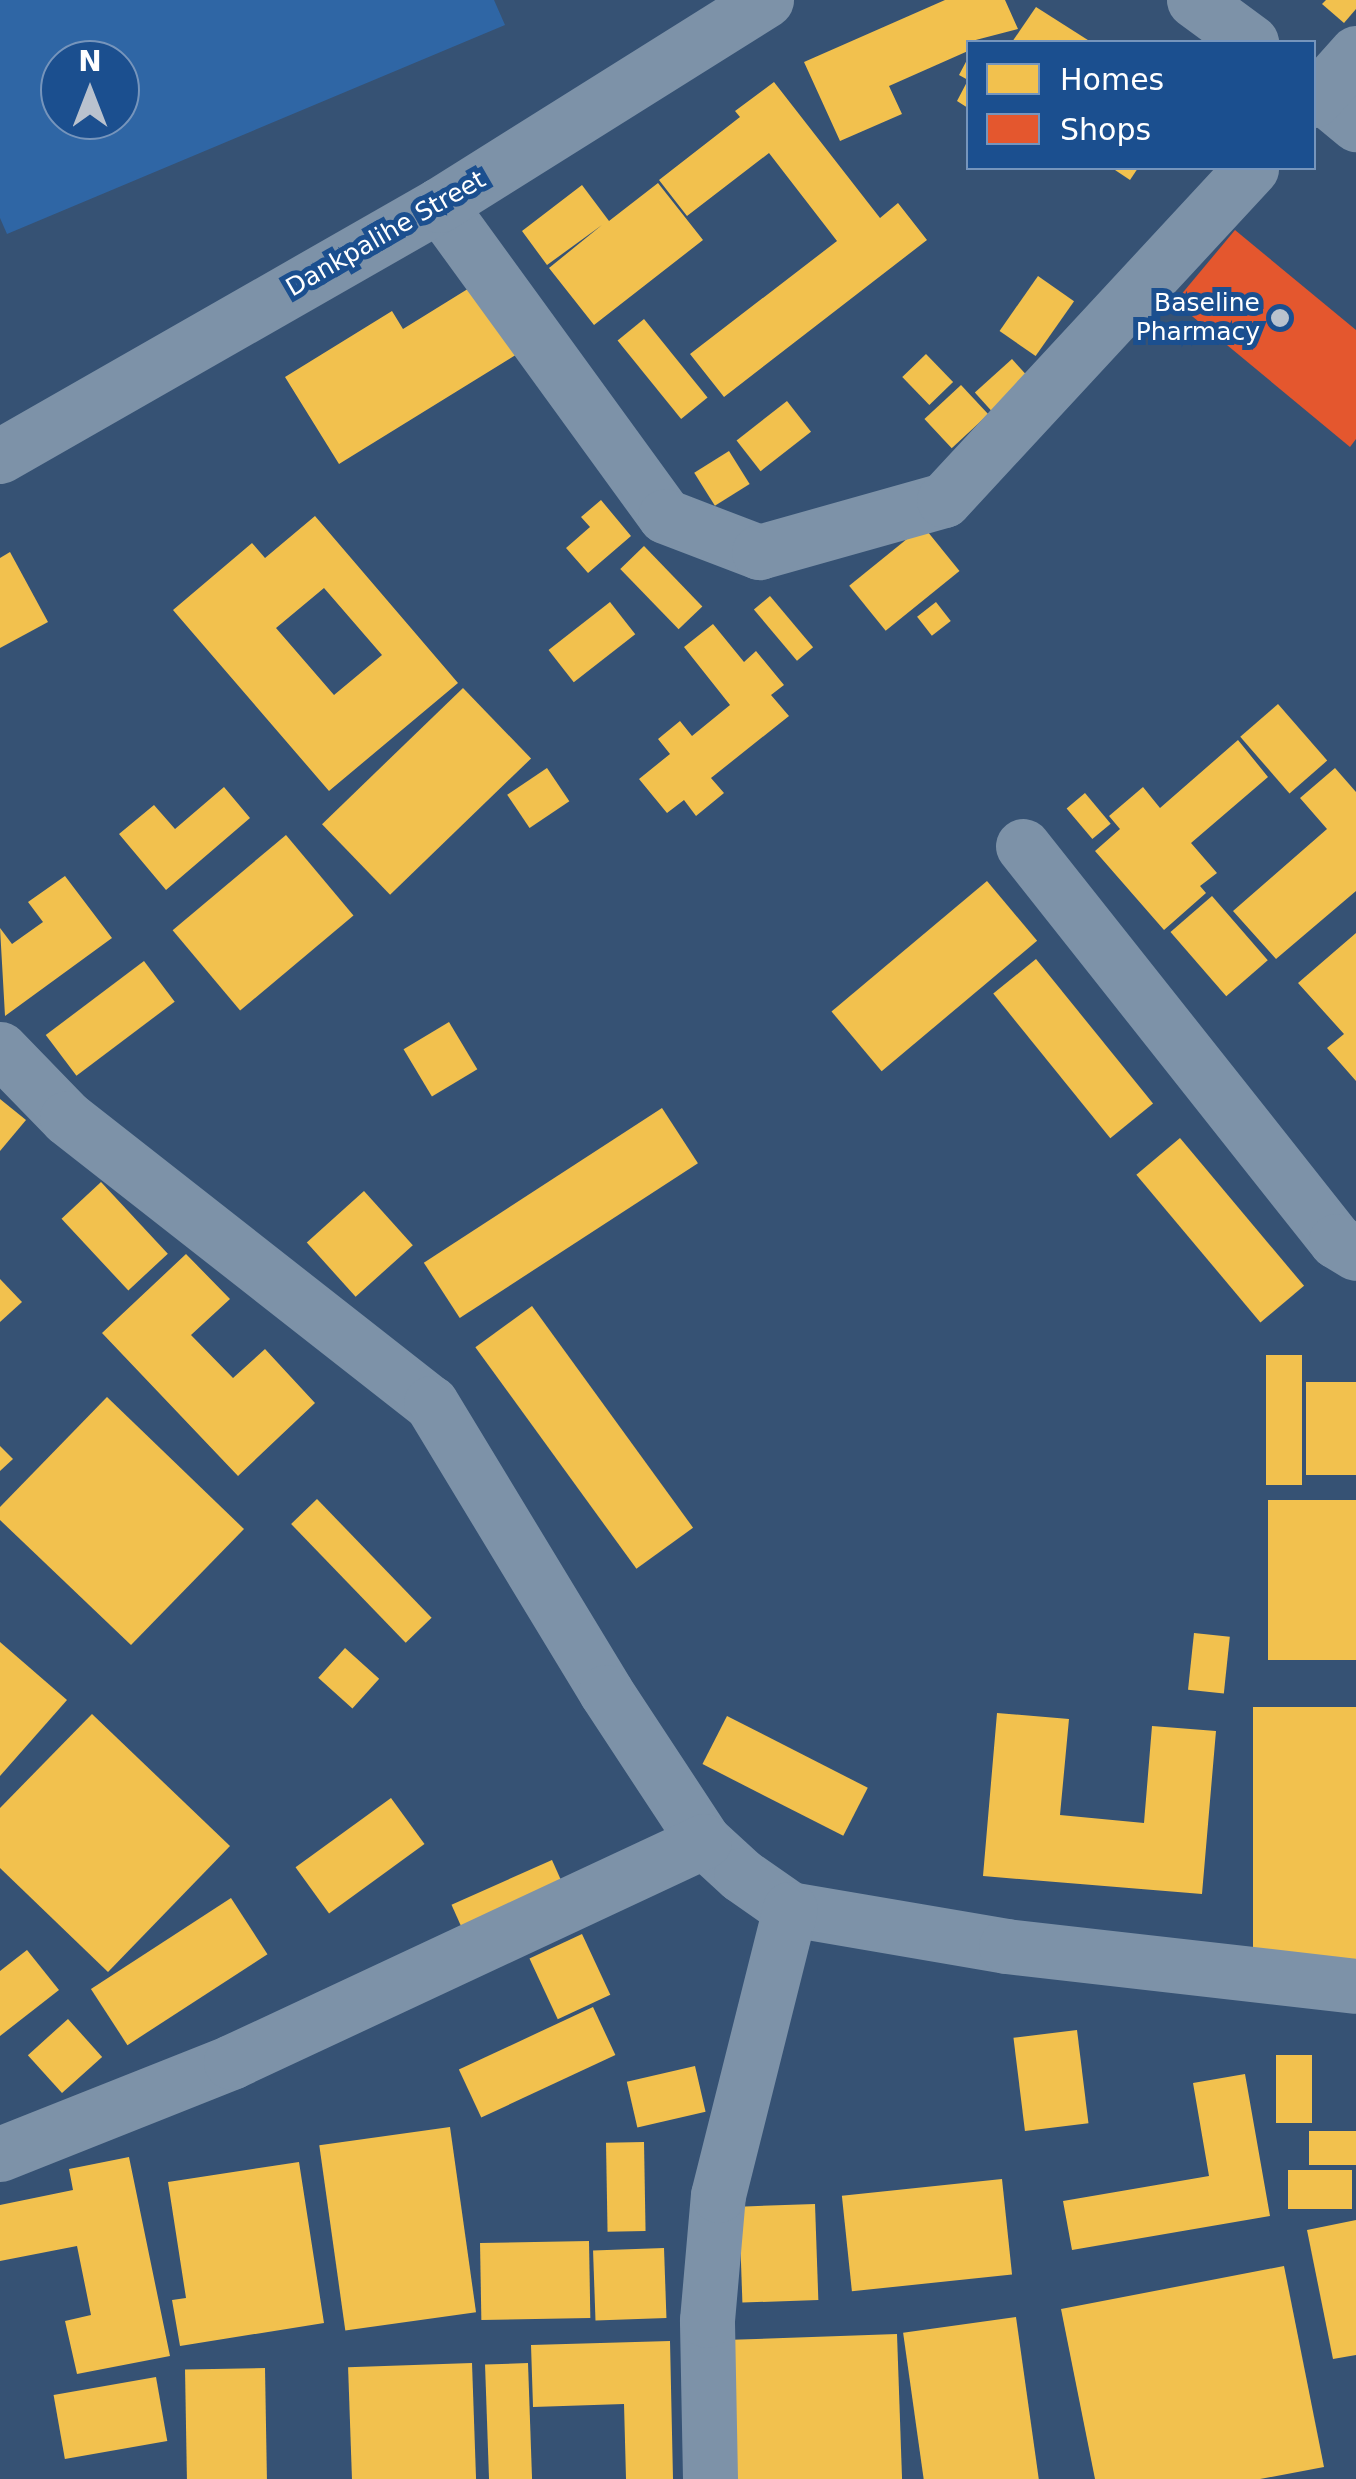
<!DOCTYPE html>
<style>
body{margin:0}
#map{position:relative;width:1356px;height:2479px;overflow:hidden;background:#365274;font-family:"DejaVu Sans",sans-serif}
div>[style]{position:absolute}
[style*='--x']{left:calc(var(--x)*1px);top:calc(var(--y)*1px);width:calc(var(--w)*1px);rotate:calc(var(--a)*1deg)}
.green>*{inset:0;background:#2f66a5}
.homes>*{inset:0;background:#f2c14e;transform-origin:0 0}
.shops>*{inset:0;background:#e4572e}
.minor>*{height:55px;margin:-27.5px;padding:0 27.5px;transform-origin:27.5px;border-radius:27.5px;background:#7d92a8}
.dots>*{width:28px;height:28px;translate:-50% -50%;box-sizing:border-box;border:5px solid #1b4f8f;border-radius:50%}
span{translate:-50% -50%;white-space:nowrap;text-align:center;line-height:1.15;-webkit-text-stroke:10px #1b4f8f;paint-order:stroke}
.street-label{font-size:25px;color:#fff}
.poi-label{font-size:25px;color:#fff}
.right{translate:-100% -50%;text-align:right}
.legend{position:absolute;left:966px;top:40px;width:350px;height:130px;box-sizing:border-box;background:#1b4f8f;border:2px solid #7695bc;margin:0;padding:12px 18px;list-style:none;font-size:30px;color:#fff}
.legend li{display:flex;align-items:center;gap:20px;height:50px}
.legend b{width:50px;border:2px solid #7695bc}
.north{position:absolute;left:40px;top:40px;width:100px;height:100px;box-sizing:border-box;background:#1b4f8f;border:2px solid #7695bc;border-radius:50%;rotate:0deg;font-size:28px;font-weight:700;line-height:40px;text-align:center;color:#fff}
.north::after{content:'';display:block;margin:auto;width:35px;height:45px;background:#b9c2ce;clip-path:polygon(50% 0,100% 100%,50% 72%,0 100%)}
</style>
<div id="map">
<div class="green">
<i style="clip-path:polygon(evenodd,0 0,494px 0,505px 25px,7px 234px,0 218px,0 0,60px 60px,120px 60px,120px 120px,60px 120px,60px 60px)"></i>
</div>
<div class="homes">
<i style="clip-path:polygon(945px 0,1005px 0,1018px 29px,968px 42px,968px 51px,889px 86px,902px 114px,840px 141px,804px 62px)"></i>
<i style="clip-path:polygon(1326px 0,1356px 0,1356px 9px,1344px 23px,1322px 4px)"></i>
<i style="clip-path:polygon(1036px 7px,1091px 42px,1012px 42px)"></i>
<i style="clip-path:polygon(968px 58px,968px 108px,957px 101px,968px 80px,959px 75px)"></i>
<i style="clip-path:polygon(774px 82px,880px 218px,898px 203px,927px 240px,724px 397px,690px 354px,837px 241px,769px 153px,687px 216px,659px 180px,740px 117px,735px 111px)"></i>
<i style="clip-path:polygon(1112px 168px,1138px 168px,1130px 180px)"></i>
<i style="clip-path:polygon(658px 183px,703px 240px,594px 325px,549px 268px,602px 225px,547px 265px,522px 231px,582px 185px,609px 221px)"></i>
<i style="left:1038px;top:276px;width:44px;height:67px;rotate:35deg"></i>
<i style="clip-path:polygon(479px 282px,522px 351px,339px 464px,285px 377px,392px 311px,403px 329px)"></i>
<i style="left:644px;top:319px;width:101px;height:34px;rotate:51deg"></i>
<i style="left:926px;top:354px;width:39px;height:33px;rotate:46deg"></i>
<i style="left:1012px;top:359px;width:28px;height:50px;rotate:48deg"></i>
<i style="left:961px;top:385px;width:40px;height:50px;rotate:47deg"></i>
<i style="left:787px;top:401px;width:39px;height:64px;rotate:52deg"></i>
<i style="left:729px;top:451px;width:39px;height:41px;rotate:58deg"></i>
<i style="clip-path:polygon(601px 500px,631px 536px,588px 573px,566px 548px,590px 527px,581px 517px)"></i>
<i style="clip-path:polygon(evenodd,315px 516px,458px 683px,329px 791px,173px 610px,252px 543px,265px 558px,315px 516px,324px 588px,382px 655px,334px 695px,276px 628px,324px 588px)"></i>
<i style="left:923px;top:526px;width:58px;height:95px;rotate:51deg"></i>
<i style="left:644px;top:546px;width:84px;height:33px;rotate:46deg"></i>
<i style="clip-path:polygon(10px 552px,48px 622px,0 648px,0 558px)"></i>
<i style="left:770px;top:596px;width:67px;height:21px;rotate:50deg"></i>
<i style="left:610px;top:602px;width:41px;height:78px;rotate:52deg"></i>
<i style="left:936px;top:602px;width:24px;height:24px;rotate:52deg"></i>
<i style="clip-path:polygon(713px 624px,744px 662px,756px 651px,784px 685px,771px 695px,789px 716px,711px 778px,724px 793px,696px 816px,684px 800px,667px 813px,639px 779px,670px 754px,658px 739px,680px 721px,692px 736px,730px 705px,684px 647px)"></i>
<i style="left:463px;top:688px;width:98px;height:196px;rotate:46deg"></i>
<i style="left:1278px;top:704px;width:75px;height:50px;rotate:49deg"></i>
<i style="clip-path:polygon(1238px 740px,1268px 777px,1191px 843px,1217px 873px,1200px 886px,1206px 893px,1164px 930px,1095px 851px,1120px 829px,1109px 816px,1143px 787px,1160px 808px)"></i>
<i style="left:547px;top:768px;width:40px;height:48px;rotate:56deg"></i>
<i style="clip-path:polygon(1335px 768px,1356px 792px,1356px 891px,1276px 959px,1233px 911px,1327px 829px,1300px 798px)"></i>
<i style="clip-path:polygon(224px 787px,250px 818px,166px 890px,119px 834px,154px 805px,175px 829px)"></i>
<i style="left:1085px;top:793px;width:40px;height:24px;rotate:50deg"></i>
<i style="left:286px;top:835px;width:105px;height:148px;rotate:50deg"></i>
<i style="clip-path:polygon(65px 876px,112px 938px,5px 1016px,0 928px,12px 944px,43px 922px,28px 902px)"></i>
<i style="left:987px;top:881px;width:78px;height:203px;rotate:50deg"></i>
<i style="left:1212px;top:896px;width:85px;height:55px;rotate:49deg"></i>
<i style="clip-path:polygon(1356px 933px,1356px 1081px,1327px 1048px,1344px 1034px,1298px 983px)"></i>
<i style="left:1036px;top:959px;width:186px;height:55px;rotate:51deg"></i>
<i style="left:144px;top:961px;width:51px;height:123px;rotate:53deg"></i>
<i style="left:449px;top:1022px;width:55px;height:53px;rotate:59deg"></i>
<i style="clip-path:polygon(0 1099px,26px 1120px,0 1151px)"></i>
<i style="left:662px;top:1108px;width:66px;height:284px;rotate:57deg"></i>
<i style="left:1180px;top:1138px;width:193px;height:57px;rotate:50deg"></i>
<i style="left:101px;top:1182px;width:98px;height:54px;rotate:47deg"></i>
<i style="left:364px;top:1191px;width:73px;height:77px;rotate:48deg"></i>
<i style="clip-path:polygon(186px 1254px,230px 1299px,191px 1335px,233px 1378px,265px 1349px,315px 1403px,238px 1476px,102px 1333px)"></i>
<i style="clip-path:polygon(0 1279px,22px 1302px,0 1322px)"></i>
<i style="left:532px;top:1306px;width:274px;height:70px;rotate:54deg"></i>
<i style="left:1302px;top:1355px;width:130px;height:36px;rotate:90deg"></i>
<i style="left:1356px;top:1382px;width:93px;height:50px;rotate:90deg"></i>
<i style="clip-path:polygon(107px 1397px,244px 1529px,131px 1645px,0 1520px,0 1507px)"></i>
<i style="clip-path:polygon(0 1446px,13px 1459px,0 1471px)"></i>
<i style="left:317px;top:1499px;width:165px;height:36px;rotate:46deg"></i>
<i style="left:1356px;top:1500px;width:160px;height:88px;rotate:90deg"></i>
<i style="left:1194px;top:1633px;width:36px;height:57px;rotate:6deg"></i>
<i style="clip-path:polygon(0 1642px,67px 1700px,0 1776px)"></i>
<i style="left:345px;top:1648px;width:46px;height:40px;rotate:42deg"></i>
<i style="left:1356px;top:1707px;width:252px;height:103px;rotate:90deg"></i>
<i style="clip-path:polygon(997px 1713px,1069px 1719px,1060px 1815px,1144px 1823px,1152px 1726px,1216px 1731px,1202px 1894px,983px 1876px)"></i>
<i style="clip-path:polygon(92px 1714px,230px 1846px,108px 1972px,0 1868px,0 1808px)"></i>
<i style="left:727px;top:1716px;width:158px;height:54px;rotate:27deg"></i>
<i style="left:391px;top:1798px;width:57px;height:118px;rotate:54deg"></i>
<i style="left:552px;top:1860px;width:42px;height:110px;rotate:66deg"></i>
<i style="left:231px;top:1898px;width:67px;height:167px;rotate:57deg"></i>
<i style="left:582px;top:1934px;width:67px;height:58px;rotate:65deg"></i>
<i style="clip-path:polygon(27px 1950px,59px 1990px,0 2036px,0 1971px)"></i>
<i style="left:593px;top:2007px;width:53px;height:148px;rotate:65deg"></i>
<i style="left:68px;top:2019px;width:51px;height:54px;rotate:48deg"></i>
<i style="left:1077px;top:2030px;width:94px;height:64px;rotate:83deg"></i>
<i style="left:1276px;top:2055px;width:36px;height:68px"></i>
<i style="left:695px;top:2066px;width:47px;height:70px;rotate:77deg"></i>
<i style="clip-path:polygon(1245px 2074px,1270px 2216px,1072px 2250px,1063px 2201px,1209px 2176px,1193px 2083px)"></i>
<i style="left:450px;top:2127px;width:187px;height:132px;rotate:82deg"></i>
<i style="left:1356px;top:2131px;width:34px;height:47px;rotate:90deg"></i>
<i style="left:644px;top:2142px;width:89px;height:38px;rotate:89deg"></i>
<i style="clip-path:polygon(129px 2157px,170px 2356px,77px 2374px,65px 2321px,91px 2315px,77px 2246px,0 2261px,0 2205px,73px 2190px,69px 2169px)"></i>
<i style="clip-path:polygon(299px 2162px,324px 2323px,180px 2346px,172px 2300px,186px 2298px,168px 2182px)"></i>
<i style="left:1352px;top:2170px;width:39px;height:64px;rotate:90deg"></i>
<i style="left:1002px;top:2179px;width:96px;height:161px;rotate:84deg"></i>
<i style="left:815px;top:2204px;width:96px;height:76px;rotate:88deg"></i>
<i style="clip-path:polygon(1356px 2220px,1356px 2355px,1333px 2359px,1307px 2230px)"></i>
<i style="left:589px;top:2241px;width:77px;height:109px;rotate:89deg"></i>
<i style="left:664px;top:2248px;width:70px;height:71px;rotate:88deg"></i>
<i style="clip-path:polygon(1284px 2266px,1324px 2467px,1260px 2479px,1095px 2479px,1061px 2309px)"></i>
<i style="left:1016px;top:2317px;width:164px;height:114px;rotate:82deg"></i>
<i style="left:897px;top:2334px;width:145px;height:173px;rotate:88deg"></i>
<i style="clip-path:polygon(670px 2341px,673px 2479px,626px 2479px,624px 2404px,533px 2407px,531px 2345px)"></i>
<i style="left:472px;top:2363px;width:116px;height:124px;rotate:88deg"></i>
<i style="left:528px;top:2363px;width:116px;height:43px;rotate:88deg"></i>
<i style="left:265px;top:2368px;width:111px;height:80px;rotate:89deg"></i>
<i style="left:156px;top:2377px;width:65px;height:104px;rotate:80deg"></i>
</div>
<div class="shops">
<i style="clip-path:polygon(1235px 230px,1356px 330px,1356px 439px,1350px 447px,1175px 302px)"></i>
</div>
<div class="minor">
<i style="--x:1194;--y:0;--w:71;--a:36.4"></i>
<i style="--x:1314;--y:89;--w:55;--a:39.8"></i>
<i style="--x:1314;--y:100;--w:63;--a:-48.2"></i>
<i style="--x:439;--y:205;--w:384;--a:54"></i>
<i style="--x:665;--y:516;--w:101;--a:21"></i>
<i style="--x:759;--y:552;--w:192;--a:-15.7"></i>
<i style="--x:944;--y:500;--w:452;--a:-47.2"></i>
<i style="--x:0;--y:456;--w:506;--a:-29.76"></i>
<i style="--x:439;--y:205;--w:386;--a:-32.1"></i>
<i style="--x:1023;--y:846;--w:504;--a:51.61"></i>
<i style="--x:1336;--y:1241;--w:23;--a:31"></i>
<i style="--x:0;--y:1049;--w:96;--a:45.8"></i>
<i style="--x:67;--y:1118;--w:462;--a:38.1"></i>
<i style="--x:431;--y:1403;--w:338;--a:58.8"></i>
<i style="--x:606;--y:1692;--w:178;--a:56.7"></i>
<i style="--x:704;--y:1841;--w:50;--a:42.6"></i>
<i style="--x:741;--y:1875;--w:60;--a:34.8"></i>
<i style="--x:790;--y:1909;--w:219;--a:9.7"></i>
<i style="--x:1006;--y:1946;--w:352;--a:6.5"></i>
<i style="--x:0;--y:2154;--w:249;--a:-21.7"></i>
<i style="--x:231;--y:2062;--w:522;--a:-25.04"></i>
<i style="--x:710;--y:2479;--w:159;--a:-91.1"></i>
<i style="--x:707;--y:2320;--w:125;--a:-85"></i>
<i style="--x:718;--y:2195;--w:295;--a:-75.9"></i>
</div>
<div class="dots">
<i style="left:1280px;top:318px;background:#b9c2ce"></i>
</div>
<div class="street-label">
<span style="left:386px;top:234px;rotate:-30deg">Dankpalihe Street</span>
</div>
<div class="poi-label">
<span class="right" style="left:1260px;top:318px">Baseline<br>Pharmacy</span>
</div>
<ul class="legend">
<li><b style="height:28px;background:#f2c14e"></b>Homes</li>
<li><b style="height:28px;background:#e4572e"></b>Shops</li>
</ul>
<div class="north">N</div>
</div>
